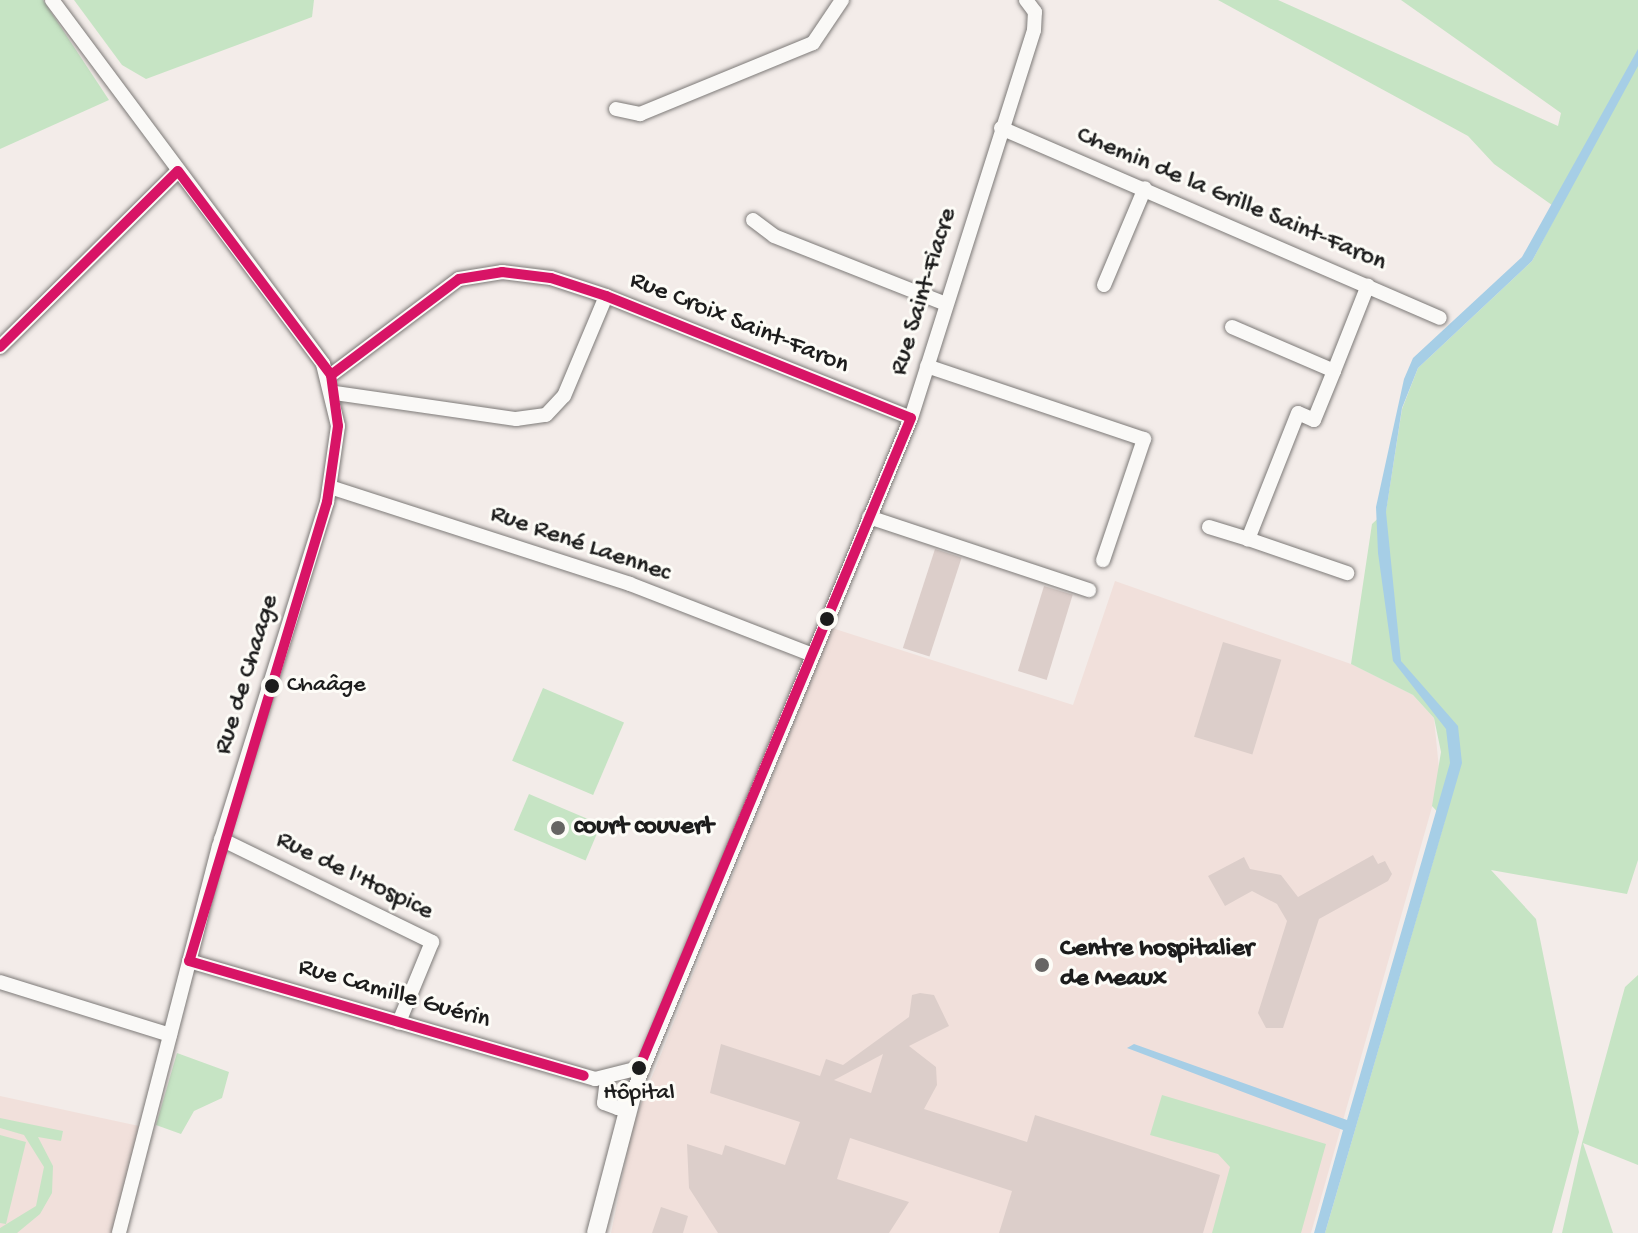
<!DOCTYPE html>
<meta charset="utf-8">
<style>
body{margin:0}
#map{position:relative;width:1638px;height:1233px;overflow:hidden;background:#f3ece9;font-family:"Gochi Hand",sans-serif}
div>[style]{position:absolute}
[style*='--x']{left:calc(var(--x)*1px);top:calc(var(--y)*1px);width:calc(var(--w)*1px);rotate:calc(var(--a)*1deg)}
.built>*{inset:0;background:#f1e0db}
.green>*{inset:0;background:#c6e4c4;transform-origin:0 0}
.water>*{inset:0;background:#a6cee6}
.building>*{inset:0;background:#dcceca;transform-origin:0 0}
.roads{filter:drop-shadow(0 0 2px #7d7a78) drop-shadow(0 0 2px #7d7a78)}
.minor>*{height:14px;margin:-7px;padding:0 7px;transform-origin:7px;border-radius:7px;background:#faf9f7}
.tertiary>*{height:18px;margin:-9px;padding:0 9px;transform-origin:9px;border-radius:9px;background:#faf9f7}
.bus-1>*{height:10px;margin:-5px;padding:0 5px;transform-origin:5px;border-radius:5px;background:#d81466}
.dots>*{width:22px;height:22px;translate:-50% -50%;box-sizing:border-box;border:4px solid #fdfcf7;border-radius:50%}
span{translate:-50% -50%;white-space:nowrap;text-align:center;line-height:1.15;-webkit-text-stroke:6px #fdfcf7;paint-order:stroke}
.bus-label{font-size:24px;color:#1c1c1c}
.left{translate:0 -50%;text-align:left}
.street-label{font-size:26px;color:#1c1c1c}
.poi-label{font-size:26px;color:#1c1c1c;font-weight:700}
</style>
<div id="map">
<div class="built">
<i style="clip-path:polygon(1115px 581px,1351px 664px,1413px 695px,1434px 718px,1440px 779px,1311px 1233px,611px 1233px,633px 1124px,832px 628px,1073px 705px)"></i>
<i style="clip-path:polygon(0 1096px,139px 1126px,113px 1233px,0 1233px)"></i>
</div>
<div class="green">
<i style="clip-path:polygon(0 0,43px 0,109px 100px,0 149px)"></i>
<i style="clip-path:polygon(74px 0,314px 0,312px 17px,146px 79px,122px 65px)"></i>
<i style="clip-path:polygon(1218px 0,1278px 0,1558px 126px,1561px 113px,1401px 0,1638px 0,1638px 860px,1627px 894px,1491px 870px,1536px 919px,1579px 1132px,1552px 1233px,1325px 1233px,1445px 820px,1432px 806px,1441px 752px,1434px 718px,1413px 695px,1351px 664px,1372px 524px,1386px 511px,1402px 409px,1418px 368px,1532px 261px,1559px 210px,1494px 164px,1468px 136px)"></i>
<i style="left:543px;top:688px;width:88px;height:79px;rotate:23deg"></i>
<i style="left:529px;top:794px;width:78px;height:39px;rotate:23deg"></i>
<i style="clip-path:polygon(1638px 975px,1638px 1165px,1583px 1143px,1613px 1233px,1562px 1233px,1582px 1143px,1625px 987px)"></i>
<i style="clip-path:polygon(177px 1053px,229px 1072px,222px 1098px,194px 1111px,181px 1134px,156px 1125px)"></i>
<i style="clip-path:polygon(1162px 1095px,1326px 1144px,1301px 1233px,1212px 1233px,1230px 1167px,1218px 1154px,1150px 1135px)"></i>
<i style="clip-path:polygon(0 1118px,63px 1131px,61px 1141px,38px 1137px,53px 1166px,52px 1193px,40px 1214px,17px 1233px,0 1233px,0 1228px,36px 1206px,44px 1167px,24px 1135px,0 1128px)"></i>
<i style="clip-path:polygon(0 1135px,26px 1142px,6px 1224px,0 1223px)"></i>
</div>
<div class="water">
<i style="clip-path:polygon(1638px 49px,1638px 66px,1532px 261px,1418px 368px,1402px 408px,1386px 512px,1401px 661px,1458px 726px,1462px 763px,1325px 1233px,1314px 1233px,1343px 1130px,1127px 1048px,1134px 1044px,1347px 1120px,1450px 763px,1446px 729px,1393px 661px,1378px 553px,1376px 507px,1404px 379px,1413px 358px,1522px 257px)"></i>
</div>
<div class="building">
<i style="left:935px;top:549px;width:28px;height:104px;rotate:18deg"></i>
<i style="left:1044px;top:586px;width:30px;height:89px;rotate:17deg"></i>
<i style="left:1223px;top:642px;width:61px;height:99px;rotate:17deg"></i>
<i style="clip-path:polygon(1373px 855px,1378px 864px,1385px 861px,1392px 874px,1388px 881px,1319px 919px,1283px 1028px,1266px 1028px,1258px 1013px,1287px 921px,1277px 904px,1252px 891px,1225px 906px,1208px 876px,1244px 857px,1250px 869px,1281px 875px,1298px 897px)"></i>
<i style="clip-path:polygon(evenodd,920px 993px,934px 995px,949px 1026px,909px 1046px,936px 1067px,937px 1085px,924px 1109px,1027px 1142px,1035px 1115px,1220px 1175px,1203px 1233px,999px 1233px,1012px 1191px,850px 1138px,837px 1179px,909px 1202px,889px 1233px,718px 1233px,689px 1188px,687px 1144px,722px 1155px,725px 1145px,785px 1165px,800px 1122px,710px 1093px,721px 1044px,820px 1076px,826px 1059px,843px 1065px,909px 1017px,912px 995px,920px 993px,883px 1054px,871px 1093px,834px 1080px,838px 1078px,883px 1054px)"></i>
<i style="clip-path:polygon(661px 1207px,688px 1216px,683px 1233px,652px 1233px)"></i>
</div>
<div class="roads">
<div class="minor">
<i style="--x:52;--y:0;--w:454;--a:53.3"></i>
<i style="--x:323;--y:364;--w:64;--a:76.4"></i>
<i style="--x:338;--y:426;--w:77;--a:98.2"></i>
<i style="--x:327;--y:502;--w:361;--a:107.4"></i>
<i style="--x:219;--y:846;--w:400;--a:104.5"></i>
<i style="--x:616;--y:109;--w:25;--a:12"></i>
<i style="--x:640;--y:114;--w:187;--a:-22.3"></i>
<i style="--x:813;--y:43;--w:52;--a:-56"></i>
<i style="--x:1001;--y:128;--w:478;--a:23.4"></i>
<i style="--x:753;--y:220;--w:26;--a:37"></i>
<i style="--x:774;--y:236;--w:185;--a:21.6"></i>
<i style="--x:1104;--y:285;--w:105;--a:-67.1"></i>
<i style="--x:1232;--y:327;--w:111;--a:23.3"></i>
<i style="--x:1334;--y:371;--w:92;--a:-68.4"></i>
<i style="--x:0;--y:347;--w:250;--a:-44.7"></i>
<i style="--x:927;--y:366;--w:229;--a:18.6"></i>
<i style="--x:1144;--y:439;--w:128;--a:108.7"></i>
<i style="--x:1334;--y:371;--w:53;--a:112.2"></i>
<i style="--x:1314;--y:420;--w:17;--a:-156"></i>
<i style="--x:1298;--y:413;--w:136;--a:111.6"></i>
<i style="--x:1248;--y:539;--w:105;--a:19"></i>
<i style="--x:331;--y:375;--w:160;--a:-36.9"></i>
<i style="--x:459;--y:279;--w:44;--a:-9.2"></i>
<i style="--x:502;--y:272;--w:49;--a:7"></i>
<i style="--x:551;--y:278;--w:58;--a:18.1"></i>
<i style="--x:606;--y:296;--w:328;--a:21.8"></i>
<i style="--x:335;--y:393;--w:183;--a:8.2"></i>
<i style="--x:516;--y:419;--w:30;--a:-8"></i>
<i style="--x:546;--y:415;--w:26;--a:-47"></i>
<i style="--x:564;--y:396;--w:108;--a:-67.2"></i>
<i style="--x:330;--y:487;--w:315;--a:17.9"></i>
<i style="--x:630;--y:584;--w:196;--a:21.2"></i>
<i style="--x:869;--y:517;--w:232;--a:18.4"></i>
<i style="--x:1209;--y:527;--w:41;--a:17.1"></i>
<i style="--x:221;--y:839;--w:235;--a:26"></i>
<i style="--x:432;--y:942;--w:87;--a:112.4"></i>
<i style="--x:189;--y:961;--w:423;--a:16.2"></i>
<i style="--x:595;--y:1079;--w:45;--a:-14"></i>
<i style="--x:0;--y:982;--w:178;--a:17.3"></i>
<i style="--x:607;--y:1079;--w:24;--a:97"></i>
<i style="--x:604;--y:1103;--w:15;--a:20"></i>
<i style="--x:618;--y:1108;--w:13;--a:-29"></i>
<i style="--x:633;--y:1092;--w:729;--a:-67.59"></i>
<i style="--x:911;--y:418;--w:407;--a:-72.4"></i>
<i style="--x:1034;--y:30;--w:18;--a:-87"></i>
<i style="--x:1035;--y:12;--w:15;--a:-127"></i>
</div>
<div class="tertiary">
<i style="--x:596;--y:1233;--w:146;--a:-75.3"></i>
</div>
</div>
<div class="bus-1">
<i style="--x:0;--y:347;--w:250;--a:-44.7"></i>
<i style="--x:178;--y:171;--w:255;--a:53.1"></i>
<i style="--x:331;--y:375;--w:51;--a:82.2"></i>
<i style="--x:338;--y:426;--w:77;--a:98.2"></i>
<i style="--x:327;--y:502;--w:479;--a:106.7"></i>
<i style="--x:189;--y:961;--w:411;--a:16.2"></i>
<i style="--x:331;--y:375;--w:160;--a:-36.9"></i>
<i style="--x:459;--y:279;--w:44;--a:-9.2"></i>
<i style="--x:502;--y:272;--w:49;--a:7"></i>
<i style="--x:551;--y:278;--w:58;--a:18.1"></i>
<i style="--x:606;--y:296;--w:328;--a:21.8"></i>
<i style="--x:911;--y:418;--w:705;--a:112.71"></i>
</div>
<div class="dots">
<i style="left:827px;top:619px;background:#1c1c1c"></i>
<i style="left:272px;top:686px;background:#1c1c1c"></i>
<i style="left:558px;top:828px;background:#676564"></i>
<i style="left:1042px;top:965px;background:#676564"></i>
<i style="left:639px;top:1068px;background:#1c1c1c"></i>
</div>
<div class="bus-label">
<span class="left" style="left:287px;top:686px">Chaâge</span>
<span style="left:639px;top:1094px">Hôpital</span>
</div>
<div class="street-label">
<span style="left:1231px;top:200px;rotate:23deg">Chemin de la Grille Saint-Faron</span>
<span style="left:925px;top:292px;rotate:-73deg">Rue Saint-Fiacre</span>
<span style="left:739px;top:324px;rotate:22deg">Rue Croix Saint-Faron</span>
<span style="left:580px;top:545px;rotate:19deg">Rue René Laennec</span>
<span style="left:248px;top:675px;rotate:-73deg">Rue de Chaage</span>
<span style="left:354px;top:877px;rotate:26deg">Rue de l'Hospice</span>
<span style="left:394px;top:995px;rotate:16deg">Rue Camille Guérin</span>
</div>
<div class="poi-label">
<span class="left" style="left:574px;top:828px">court couvert</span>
<span class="left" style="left:1060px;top:965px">Centre hospitalier<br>de Meaux</span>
</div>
</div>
